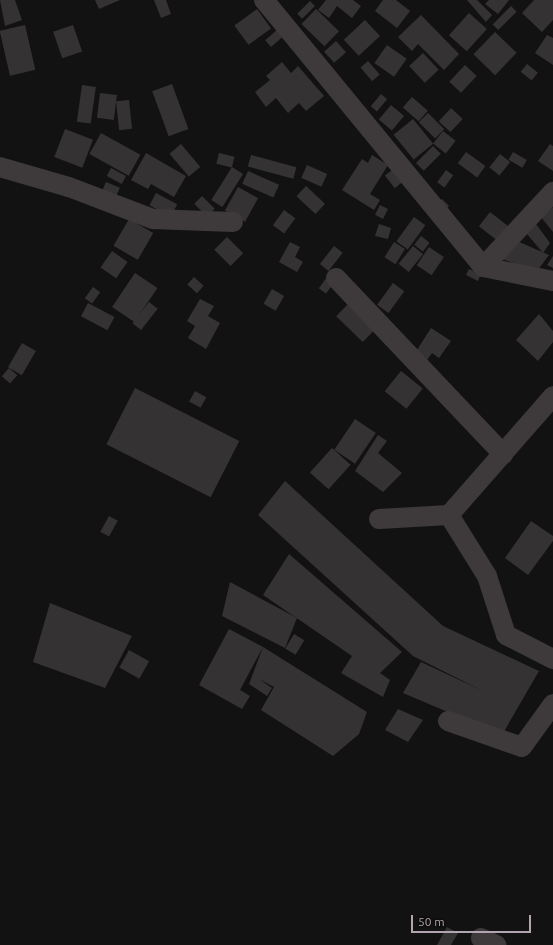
<!DOCTYPE html>
<style>
body{margin:0}
#map{position:relative;width:553px;height:945px;overflow:hidden;background:#131212;font-family:Ubuntu,sans-serif}
div>[style]{position:absolute}
[style*='--x']{left:calc(var(--x)*1px);top:calc(var(--y)*1px);width:calc(var(--w)*1px);rotate:calc(var(--a)*1deg)}
.building>*{inset:0;background:#353233;transform-origin:0 0}
.minor>*{height:20px;margin:-10px;padding:0 10px;transform-origin:10px;border-radius:10px;background:#3e3a3c}
span{translate:-50% -50%;white-space:nowrap;text-align:center;line-height:1.15;-webkit-text-stroke:3px #0e0d0d;paint-order:stroke}
.scale{position:absolute;left:411px;top:915px;width:120px;height:18px;box-sizing:border-box;border:2px solid #b2a5ad;border-top:0;padding-left:5px;font-size:12px;line-height:14px;white-space:nowrap;color:#b2a5ad;-webkit-text-stroke:3px #0e0d0d;paint-order:stroke}
</style>
<div id="map">
<div class="building">
<i style="clip-path:polygon(0 0,15px 0,22px 20px,5px 26px)"></i>
<i style="clip-path:polygon(95px 0,120px 0,99px 9px)"></i>
<i style="clip-path:polygon(154px 0,166px 0,171px 14px,161px 18px)"></i>
<i style="clip-path:polygon(326px 0,353px 0,361px 6px,352px 18px,337px 6px,329px 18px,318px 10px)"></i>
<i style="clip-path:polygon(383px 0,396px 0,410px 11px,397px 28px,375px 11px)"></i>
<i style="clip-path:polygon(467px 0,477px 0,492px 15px,486px 22px)"></i>
<i style="clip-path:polygon(489px 0,509px 0,498px 14px,485px 4px)"></i>
<i style="clip-path:polygon(534px 0,553px 0,553px 20px,542px 32px,522px 13px)"></i>
<i style="left:310px;top:1px;width:7px;height:18px;rotate:45deg"></i>
<i style="left:511px;top:6px;width:8px;height:26px;rotate:45deg"></i>
<i style="left:257px;top:9px;width:24px;height:28px;rotate:54deg"></i>
<i style="left:316px;top:9px;width:32px;height:21px;rotate:44deg"></i>
<i style="left:469px;top:13px;width:24px;height:30px;rotate:42deg"></i>
<i style="clip-path:polygon(421px 15px,459px 54px,444px 70px,418px 44px,412px 51px,398px 37px)"></i>
<i style="left:365px;top:20px;width:22px;height:29px;rotate:47deg"></i>
<i style="left:25px;top:25px;width:46px;height:26px;rotate:77deg"></i>
<i style="left:73px;top:25px;width:28px;height:21px;rotate:71deg"></i>
<i style="left:278px;top:29px;width:9px;height:17px;rotate:49deg"></i>
<i style="left:495px;top:32px;width:30px;height:31px;rotate:44deg"></i>
<i style="clip-path:polygon(547px 35px,553px 38px,553px 65px,535px 53px)"></i>
<i style="left:336px;top:41px;width:15px;height:16px;rotate:48deg"></i>
<i style="left:387px;top:45px;width:24px;height:22px;rotate:35deg"></i>
<i style="left:423px;top:53px;width:23px;height:19px;rotate:47deg"></i>
<i style="left:368px;top:61px;width:18px;height:10px;rotate:49deg"></i>
<i style="clip-path:polygon(282px 62px,291px 73px,298px 66px,324px 96px,306px 111px,299px 103px,288px 113px,276px 98px,266px 107px,255px 92px,270px 80px,266px 76px)"></i>
<i style="left:527px;top:64px;width:14px;height:10px;rotate:39deg"></i>
<i style="left:465px;top:65px;width:16px;height:23px;rotate:43deg"></i>
<i style="left:172px;top:84px;width:48px;height:21px;rotate:70deg"></i>
<i style="left:82px;top:85px;width:14px;height:37px;rotate:8deg"></i>
<i style="left:100px;top:93px;width:17px;height:25px;rotate:7deg"></i>
<i style="left:381px;top:94px;width:8px;height:16px;rotate:40deg"></i>
<i style="left:412px;top:97px;width:21px;height:14px;rotate:41deg"></i>
<i style="left:129px;top:100px;width:29px;height:13px;rotate:84deg"></i>
<i style="left:391px;top:105px;width:17px;height:19px;rotate:40deg"></i>
<i style="left:451px;top:108px;width:16px;height:18px;rotate:43deg"></i>
<i style="left:428px;top:113px;width:23px;height:13px;rotate:45deg"></i>
<i style="left:413px;top:119px;width:32px;height:25px;rotate:51deg"></i>
<i style="left:65px;top:129px;width:30px;height:30px;rotate:21deg"></i>
<i style="left:443px;top:131px;width:16px;height:16px;rotate:38deg"></i>
<i style="left:101px;top:133px;width:45px;height:24px;rotate:29deg"></i>
<i style="left:181px;top:144px;width:30px;height:15px;rotate:50deg"></i>
<i style="clip-path:polygon(550px 144px,553px 146px,553px 171px,538px 161px)"></i>
<i style="left:433px;top:146px;width:11px;height:24px;rotate:45deg"></i>
<i style="left:466px;top:152px;width:24px;height:14px;rotate:36deg"></i>
<i style="left:513px;top:152px;width:16px;height:9px;rotate:30deg"></i>
<i style="clip-path:polygon(146px 153px,186px 176px,174px 197px,151px 184px,148px 189px,131px 180px)"></i>
<i style="left:219px;top:153px;width:16px;height:11px;rotate:14deg"></i>
<i style="left:500px;top:154px;width:13px;height:17px;rotate:39deg"></i>
<i style="left:251px;top:155px;width:47px;height:12px;rotate:15deg"></i>
<i style="clip-path:polygon(372px 155px,388px 165px,370px 194px,380px 200px,374px 210px,342px 190px,362px 159px,368px 163px)"></i>
<i style="left:307px;top:165px;width:22px;height:14px;rotate:24deg"></i>
<i style="left:232px;top:167px;width:13px;height:39px;rotate:32deg"></i>
<i style="left:111px;top:168px;width:17px;height:9px;rotate:28deg"></i>
<i style="left:392px;top:170px;width:16px;height:9px;rotate:52deg"></i>
<i style="left:446px;top:170px;width:9px;height:15px;rotate:36deg"></i>
<i style="left:248px;top:171px;width:34px;height:14px;rotate:24deg"></i>
<i style="left:106px;top:182px;width:15px;height:13px;rotate:23deg"></i>
<i style="left:306px;top:186px;width:26px;height:14px;rotate:43deg"></i>
<i style="left:238px;top:187px;width:23px;height:27px;rotate:29deg"></i>
<i style="left:156px;top:193px;width:24px;height:14px;rotate:28deg"></i>
<i style="left:202px;top:196px;width:18px;height:11px;rotate:45deg"></i>
<i style="left:442px;top:199px;width:10px;height:11px;rotate:45deg"></i>
<i style="left:380px;top:205px;width:9px;height:11px;rotate:27deg"></i>
<i style="clip-path:polygon(550px 205px,553px 208px,553px 232px,541px 217px)"></i>
<i style="left:284px;top:210px;width:14px;height:19px;rotate:36deg"></i>
<i style="left:490px;top:212px;width:24px;height:18px;rotate:38deg"></i>
<i style="left:414px;top:217px;width:14px;height:30px;rotate:36deg"></i>
<i style="left:129px;top:219px;width:28px;height:31px;rotate:30deg"></i>
<i style="clip-path:polygon(379px 224px,391px 228px,388px 239px,375px 236px)"></i>
<i style="clip-path:polygon(536px 224px,550px 243px,543px 253px,527px 234px)"></i>
<i style="left:421px;top:236px;width:11px;height:11px;rotate:38deg"></i>
<i style="left:227px;top:237px;width:23px;height:18px;rotate:45deg"></i>
<i style="clip-path:polygon(517px 241px,549px 255px,537px 271px,499px 258px)"></i>
<i style="clip-path:polygon(290px 242px,300px 247px,295px 257px,303px 262px,297px 272px,279px 262px)"></i>
<i style="left:394px;top:242px;width:13px;height:18px;rotate:32deg"></i>
<i style="left:334px;top:246px;width:11px;height:23px;rotate:38deg"></i>
<i style="left:413px;top:246px;width:13px;height:23px;rotate:39deg"></i>
<i style="left:429px;top:247px;width:18px;height:22px;rotate:34deg"></i>
<i style="left:112px;top:251px;width:19px;height:20px;rotate:35deg"></i>
<i style="clip-path:polygon(553px 256px,553px 268px,547px 265px)"></i>
<i style="clip-path:polygon(469px 269px,481px 274px,478px 281px,466px 275px)"></i>
<i style="left:135px;top:273px;width:27px;height:41px;rotate:34deg"></i>
<i style="left:194px;top:277px;width:13px;height:10px;rotate:42deg"></i>
<i style="left:327px;top:277px;width:9px;height:14px;rotate:36deg"></i>
<i style="left:393px;top:283px;width:14px;height:27px;rotate:36deg"></i>
<i style="left:93px;top:287px;width:9px;height:14px;rotate:36deg"></i>
<i style="left:272px;top:289px;width:14px;height:17px;rotate:30deg"></i>
<i style="clip-path:polygon(200px 299px,214px 306px,208px 316px,220px 323px,206px 349px,188px 338px,195px 326px,187px 321px)"></i>
<i style="left:149px;top:302px;width:11px;height:27px;rotate:38deg"></i>
<i style="left:88px;top:303px;width:30px;height:15px;rotate:28deg"></i>
<i style="left:348px;top:304px;width:37px;height:17px;rotate:44deg"></i>
<i style="clip-path:polygon(539px 314px,553px 331px,553px 342px,538px 361px,516px 340px)"></i>
<i style="clip-path:polygon(431px 328px,451px 341px,439px 358px,432px 353px,427px 360px,415px 353px)"></i>
<i style="left:22px;top:343px;width:16px;height:28px;rotate:30deg"></i>
<i style="left:9px;top:368px;width:11px;height:11px;rotate:41deg"></i>
<i style="left:401px;top:371px;width:28px;height:26px;rotate:39deg"></i>
<i style="left:135px;top:388px;width:117px;height:63px;rotate:27deg"></i>
<i style="left:195px;top:391px;width:13px;height:12px;rotate:29deg"></i>
<i style="left:355px;top:419px;width:25px;height:37px;rotate:34deg"></i>
<i style="clip-path:polygon(378px 435px,387px 441px,378px 453px,402px 473px,383px 492px,355px 471px)"></i>
<i style="left:332px;top:448px;width:25px;height:33px;rotate:42deg"></i>
<i style="clip-path:polygon(285px 481px,443px 626px,539px 671px,502px 735px,403px 693px,421px 662px,483px 691px,413px 656px,258px 515px)"></i>
<i style="left:109px;top:516px;width:10px;height:18px;rotate:29deg"></i>
<i style="clip-path:polygon(531px 521px,553px 536px,553px 541px,528px 575px,505px 558px)"></i>
<i style="clip-path:polygon(289px 554px,402px 652px,380px 673px,390px 680px,383px 697px,341px 673px,352px 656px,263px 595px)"></i>
<i style="clip-path:polygon(230px 582px,297px 618px,285px 648px,222px 616px)"></i>
<i style="clip-path:polygon(50px 603px,132px 636px,105px 688px,33px 662px)"></i>
<i style="clip-path:polygon(229px 629px,263px 647px,367px 712px,359px 734px,333px 756px,261px 710px,274px 687px,259px 679px,272px 688px,267px 696px,249px 684px,263px 647px,240px 690px,250px 696px,242px 709px,199px 685px)"></i>
<i style="left:294px;top:634px;width:12px;height:17px;rotate:31deg"></i>
<i style="left:129px;top:650px;width:23px;height:20px;rotate:29deg"></i>
<i style="clip-path:polygon(398px 709px,423px 720px,408px 742px,385px 730px)"></i>
<i style="clip-path:polygon(447px 927px,458px 933px,451px 945px,437px 945px)"></i>
</div>
<div class="minor">
<i style="--x:264;--y:0;--w:345;--a:50.6"></i>
<i style="--x:483;--y:267;--w:71;--a:11.3"></i>
<i style="--x:0;--y:167;--w:72;--a:16.2"></i>
<i style="--x:69;--y:187;--w:90;--a:20.9"></i>
<i style="--x:153;--y:219;--w:80;--a:2.1"></i>
<i style="--x:483;--y:267;--w:103;--a:-47"></i>
<i style="--x:336;--y:278;--w:243;--a:46.5"></i>
<i style="--x:449;--y:515;--w:72;--a:58.1"></i>
<i style="--x:487;--y:576;--w:62;--a:72.1"></i>
<i style="--x:506;--y:635;--w:53;--a:27.1"></i>
<i style="--x:379;--y:519;--w:70;--a:-3.3"></i>
<i style="--x:449;--y:515;--w:158;--a:-48.8"></i>
<i style="--x:448;--y:721;--w:78;--a:19.4"></i>
<i style="--x:522;--y:747;--w:53;--a:-54.2"></i>
<i style="--x:481;--y:938;--w:17;--a:25"></i>
</div>
<div class="scale">50 m</div>
</div>
